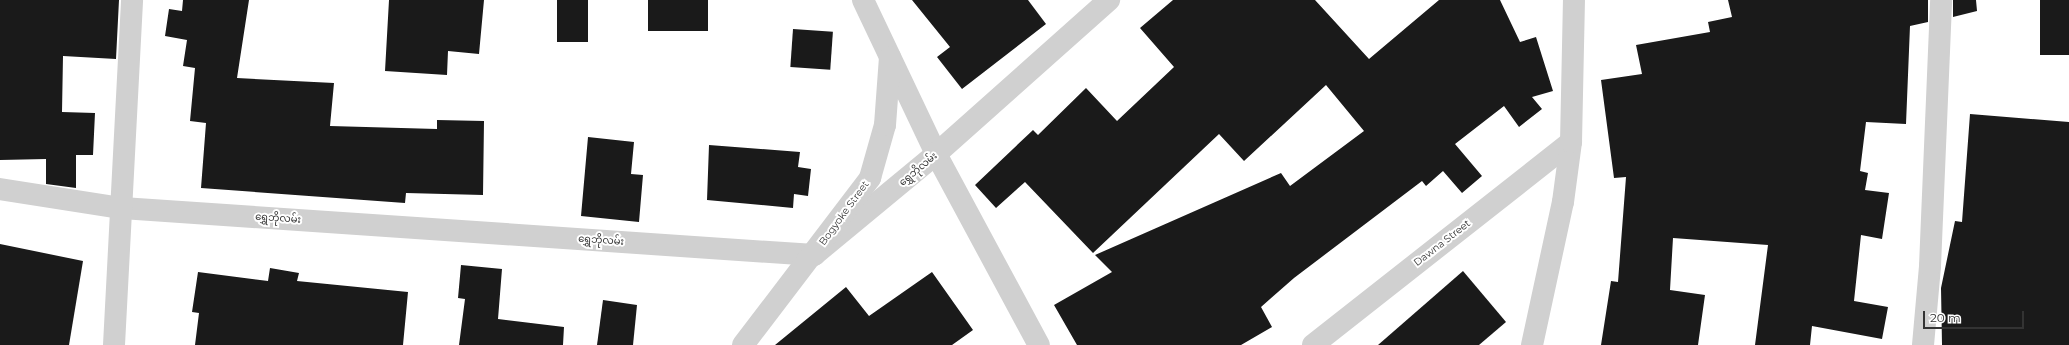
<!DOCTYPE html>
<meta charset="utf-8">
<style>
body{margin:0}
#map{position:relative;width:2069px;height:345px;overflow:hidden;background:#fff;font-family:Montserrat,"Noto Sans Myanmar",sans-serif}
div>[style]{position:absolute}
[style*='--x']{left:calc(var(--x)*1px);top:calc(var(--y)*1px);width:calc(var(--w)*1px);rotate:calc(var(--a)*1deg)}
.building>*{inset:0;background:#1a1a1a;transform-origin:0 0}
.minor>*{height:22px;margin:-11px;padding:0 11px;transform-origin:11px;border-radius:11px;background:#d0d0d0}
span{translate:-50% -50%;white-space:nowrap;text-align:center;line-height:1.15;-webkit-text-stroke:4px #fff;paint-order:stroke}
.street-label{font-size:10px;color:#333}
.scale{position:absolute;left:1923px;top:311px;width:101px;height:18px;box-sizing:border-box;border:2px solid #333;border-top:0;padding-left:5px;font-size:12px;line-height:14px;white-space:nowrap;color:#333;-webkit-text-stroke:3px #fff;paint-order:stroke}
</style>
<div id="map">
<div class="building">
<i style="clip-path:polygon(0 0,119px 0,116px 59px,63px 56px,62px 112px,95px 113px,93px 155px,76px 155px,76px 188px,46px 184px,46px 159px,0 160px)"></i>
<i style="clip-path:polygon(183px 0,249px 0,237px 78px,334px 83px,330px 126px,437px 129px,437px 120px,484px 121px,483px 195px,406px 193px,405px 203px,201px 188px,206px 123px,190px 121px,195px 68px,183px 66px,187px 40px,165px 36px,169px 9px,182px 11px)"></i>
<i style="clip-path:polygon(389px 0,484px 0,479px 54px,448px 51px,447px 75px,385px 71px)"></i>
<i style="left:557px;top:0;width:31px;height:42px"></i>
<i style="left:648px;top:0;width:60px;height:31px"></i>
<i style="clip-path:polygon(912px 0,1028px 0,1046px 24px,962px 89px,937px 57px,950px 47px)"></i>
<i style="clip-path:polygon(1173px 0,1315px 0,1369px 59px,1439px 0,1500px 0,1520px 42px,1536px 37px,1553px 91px,1532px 97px,1542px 109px,1519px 127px,1504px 106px,1455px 144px,1482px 176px,1462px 193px,1443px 171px,1426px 186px,1422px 181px,1294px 278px,1261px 307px,1272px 327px,1241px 345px,1077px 345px,1054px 305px,1112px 272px,1095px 255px,1281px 173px,1290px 186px,1364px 131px,1326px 85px,1244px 161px,1219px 134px,1093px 253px,1025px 182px,996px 208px,975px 185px,1033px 130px,1038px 135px,1086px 88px,1117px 121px,1174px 67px,1140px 28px)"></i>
<i style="clip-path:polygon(1728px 0,1928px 0,1928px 22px,1910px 26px,1906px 124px,1866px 122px,1860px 171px,1868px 173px,1865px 190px,1889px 193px,1882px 239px,1861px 235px,1854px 301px,1888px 307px,1882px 339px,1812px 326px,1810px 345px,1755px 345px,1768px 245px,1673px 238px,1670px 290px,1705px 295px,1698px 345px,1601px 345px,1611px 281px,1618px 282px,1626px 177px,1614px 178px,1601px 80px,1642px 74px,1636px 45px,1710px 32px,1708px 22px,1732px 17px)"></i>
<i style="clip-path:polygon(1953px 0,1976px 0,1977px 11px,1953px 17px)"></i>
<i style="left:2040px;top:0;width:29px;height:55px"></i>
<i style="left:793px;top:29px;width:40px;height:38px;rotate:4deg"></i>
<i style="clip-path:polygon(1970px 114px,2069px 122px,2069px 345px,1942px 345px,1941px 288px,1955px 221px,1962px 222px)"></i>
<i style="clip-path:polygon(588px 137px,634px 142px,631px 174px,643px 175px,639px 222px,581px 216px)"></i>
<i style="clip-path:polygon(709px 145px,800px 152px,798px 167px,811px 169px,808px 196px,794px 194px,793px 208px,707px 200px)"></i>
<i style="clip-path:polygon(0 244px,83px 261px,69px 345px,0 345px)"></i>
<i style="clip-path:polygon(461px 265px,502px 269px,498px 319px,564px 327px,563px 345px,459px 345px,465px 299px,458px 298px)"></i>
<i style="clip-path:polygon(270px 268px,299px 273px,297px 281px,408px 292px,403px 345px,195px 345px,199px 313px,192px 312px,198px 272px,268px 281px)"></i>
<i style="clip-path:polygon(1463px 271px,1506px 322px,1479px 345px,1378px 345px)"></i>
<i style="clip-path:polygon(932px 272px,973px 330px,952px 345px,775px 345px,846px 287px,869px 316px)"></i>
<i style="clip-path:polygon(603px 300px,637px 305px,633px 345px,597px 345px)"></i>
</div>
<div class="minor">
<i style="--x:863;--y:0;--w:170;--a:64.6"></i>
<i style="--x:936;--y:154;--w:217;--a:61.7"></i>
<i style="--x:0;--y:189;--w:123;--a:8.9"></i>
<i style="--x:122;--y:208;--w:694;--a:3.89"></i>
<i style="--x:814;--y:255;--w:158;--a:-39.6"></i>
<i style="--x:936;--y:154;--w:232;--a:-41.7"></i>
<i style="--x:114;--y:345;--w:345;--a:-87"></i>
<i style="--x:743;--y:345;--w:210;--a:-52.7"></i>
<i style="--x:870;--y:178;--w:55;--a:-74.2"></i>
<i style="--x:885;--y:125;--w:68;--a:-85.8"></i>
<i style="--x:1313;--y:345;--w:328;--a:-38.2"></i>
<i style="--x:1532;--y:345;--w:146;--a:-77.8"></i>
<i style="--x:1563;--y:202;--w:61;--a:-82.4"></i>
<i style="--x:1571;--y:142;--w:142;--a:-88.8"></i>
<i style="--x:1923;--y:345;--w:79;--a:-84.9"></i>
<i style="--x:1930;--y:266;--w:266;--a:-87.6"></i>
</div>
<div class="street-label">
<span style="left:918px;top:169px;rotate:-40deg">ရွှေဘိုလမ်း</span>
<span style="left:844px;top:213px;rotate:-54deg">Bogyoke Street</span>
<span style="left:278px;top:218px;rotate:4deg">ရွှေဘိုလမ်း</span>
<span style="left:601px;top:240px;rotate:4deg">ရွှေဘိုလမ်း</span>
<span style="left:1442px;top:243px;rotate:-38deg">Dawna Street</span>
</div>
<div class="scale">20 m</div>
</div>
